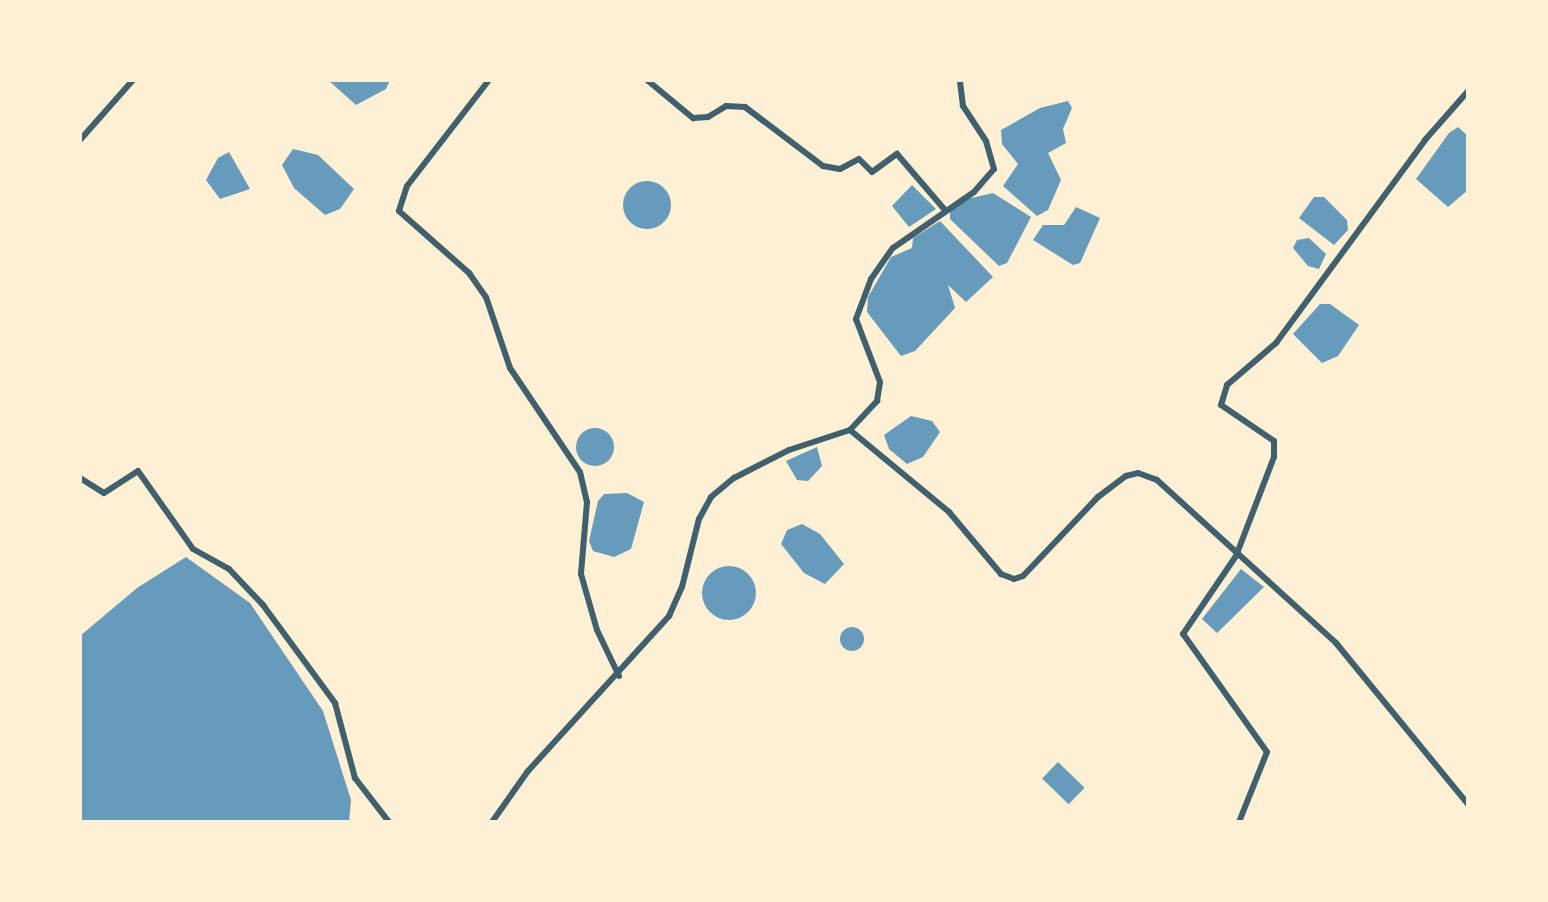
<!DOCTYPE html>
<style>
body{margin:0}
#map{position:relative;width:1548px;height:902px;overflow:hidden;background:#fdf0d5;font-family:Overpass,sans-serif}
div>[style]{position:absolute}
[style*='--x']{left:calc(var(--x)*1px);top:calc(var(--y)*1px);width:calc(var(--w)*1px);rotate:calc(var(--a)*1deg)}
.water>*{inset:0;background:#669bbc;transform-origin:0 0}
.round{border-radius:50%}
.minor>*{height:6px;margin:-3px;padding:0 3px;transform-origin:3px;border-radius:3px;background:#3f606c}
span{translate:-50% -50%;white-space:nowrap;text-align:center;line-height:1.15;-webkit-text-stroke:7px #fdf0d5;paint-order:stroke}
.frame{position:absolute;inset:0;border:82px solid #fdf0d5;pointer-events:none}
</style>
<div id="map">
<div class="water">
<i style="clip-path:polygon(328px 80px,390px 80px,386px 89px,356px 105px)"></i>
<i style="clip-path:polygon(1068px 101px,1072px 108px,1063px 129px,1066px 143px,1048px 153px,1061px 180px,1048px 210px,1037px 216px,1003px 186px,1018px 164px,1002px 144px,1001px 130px,1040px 108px)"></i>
<i style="clip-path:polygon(1458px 127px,1468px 136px,1468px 190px,1448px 207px,1416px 179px,1449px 133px)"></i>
<i style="clip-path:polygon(293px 149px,318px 155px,354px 189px,340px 209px,325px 215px,294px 188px,282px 165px)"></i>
<i style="clip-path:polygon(229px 152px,250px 189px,220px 199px,206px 180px,218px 158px)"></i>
<i class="round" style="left:623px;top:181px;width:48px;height:48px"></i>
<i style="clip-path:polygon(912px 185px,936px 209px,909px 227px,892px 206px)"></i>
<i style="clip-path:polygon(993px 193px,1031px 217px,1007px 263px,999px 266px,950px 219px,950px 211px,967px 199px)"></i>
<i style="clip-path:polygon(1314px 197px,1324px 197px,1347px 220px,1348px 230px,1334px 245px,1299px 218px)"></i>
<i style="clip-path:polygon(1076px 207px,1100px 218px,1080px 263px,1073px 265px,1033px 240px,1043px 225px,1064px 225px)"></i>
<i style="clip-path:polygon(940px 221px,993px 277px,966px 302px,948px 285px,955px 308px,915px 351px,901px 356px,867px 312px,868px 297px,891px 257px,912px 248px,913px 238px)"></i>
<i style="clip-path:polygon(1309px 238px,1326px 254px,1319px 269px,1308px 266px,1293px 248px,1297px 240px)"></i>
<i style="clip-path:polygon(1320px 304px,1330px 304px,1359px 325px,1338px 356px,1322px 363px,1293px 334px)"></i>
<i style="clip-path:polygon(911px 416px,932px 421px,940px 432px,923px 457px,907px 464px,889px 449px,884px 435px)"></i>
<i class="round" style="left:576px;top:428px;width:38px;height:38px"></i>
<i style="clip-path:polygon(817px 447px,822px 466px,808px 481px,797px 480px,786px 461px)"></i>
<i style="clip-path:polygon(627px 493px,644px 502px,631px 549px,614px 557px,593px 551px,589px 541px,598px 501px,604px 494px)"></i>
<i style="clip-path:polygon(802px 524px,820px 534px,844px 564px,825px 584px,804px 573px,781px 544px,787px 530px)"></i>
<i style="clip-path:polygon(186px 557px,250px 603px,323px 711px,351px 800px,349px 822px,80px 822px,80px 636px,137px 588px)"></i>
<i class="round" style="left:702px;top:566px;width:54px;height:54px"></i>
<i style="clip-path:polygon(1241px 569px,1264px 587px,1217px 633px,1202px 619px)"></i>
<i class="round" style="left:840px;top:627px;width:24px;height:24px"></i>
<i style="left:1058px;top:762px;width:37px;height:23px;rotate:44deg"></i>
</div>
<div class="minor">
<i style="--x:489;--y:80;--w:134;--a:127.7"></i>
<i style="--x:407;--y:186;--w:26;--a:108"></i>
<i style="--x:399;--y:211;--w:94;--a:41.5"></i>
<i style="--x:469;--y:273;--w:29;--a:55"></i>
<i style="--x:486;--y:297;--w:75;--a:71.3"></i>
<i style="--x:510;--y:368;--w:125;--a:56.1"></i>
<i style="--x:580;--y:472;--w:31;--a:77"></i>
<i style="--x:587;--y:502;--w:72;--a:94.8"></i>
<i style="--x:581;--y:574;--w:58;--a:74.1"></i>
<i style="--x:597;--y:630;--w:51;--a:64.4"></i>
<i style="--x:647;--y:80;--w:60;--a:39.6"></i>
<i style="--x:693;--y:118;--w:15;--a:-4"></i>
<i style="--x:708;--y:117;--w:21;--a:-31"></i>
<i style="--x:726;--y:106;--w:19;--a:3"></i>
<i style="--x:745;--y:107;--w:98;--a:37.1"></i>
<i style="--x:823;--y:166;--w:17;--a:10"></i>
<i style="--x:840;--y:169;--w:21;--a:-28"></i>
<i style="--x:859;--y:159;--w:18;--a:45"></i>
<i style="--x:872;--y:172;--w:31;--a:-36"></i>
<i style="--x:897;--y:154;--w:74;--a:49.4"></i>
<i style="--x:80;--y:140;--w:80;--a:-48.5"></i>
<i style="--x:850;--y:430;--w:129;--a:39.6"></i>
<i style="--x:949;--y:512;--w:81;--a:50"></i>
<i style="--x:1001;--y:574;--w:14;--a:21"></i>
<i style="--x:1014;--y:579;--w:9;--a:-18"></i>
<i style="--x:1023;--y:576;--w:109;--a:-46.5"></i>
<i style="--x:1098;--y:497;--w:35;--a:-37"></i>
<i style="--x:1126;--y:476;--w:12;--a:-14"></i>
<i style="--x:1138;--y:473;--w:20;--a:20"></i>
<i style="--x:1157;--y:480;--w:242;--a:42.3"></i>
<i style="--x:1336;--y:643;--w:208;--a:50.7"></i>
<i style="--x:80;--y:478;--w:28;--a:32"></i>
<i style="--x:104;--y:493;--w:40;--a:-32.9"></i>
<i style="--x:138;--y:471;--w:95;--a:54.8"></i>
<i style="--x:193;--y:549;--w:41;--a:29.1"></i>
<i style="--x:229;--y:569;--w:50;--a:46.6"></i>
<i style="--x:263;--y:605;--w:122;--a:53.7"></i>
<i style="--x:335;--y:703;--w:78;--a:75.1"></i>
<i style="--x:355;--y:778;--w:56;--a:52.3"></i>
<i style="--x:492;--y:822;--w:62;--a:-54.8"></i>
<i style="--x:528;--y:771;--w:210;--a:-47.7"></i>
<i style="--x:669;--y:616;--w:32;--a:-66"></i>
<i style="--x:682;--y:587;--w:70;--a:-76"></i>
<i style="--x:699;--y:519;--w:25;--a:-61"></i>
<i style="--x:711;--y:497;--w:30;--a:-40"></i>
<i style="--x:734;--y:478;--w:62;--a:-27"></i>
<i style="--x:789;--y:450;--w:64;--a:-18.2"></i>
<i style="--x:850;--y:430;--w:40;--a:-47"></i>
<i style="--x:877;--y:401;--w:19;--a:-81"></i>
<i style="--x:880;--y:382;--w:67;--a:-110.9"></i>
<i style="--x:856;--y:319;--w:43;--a:-69.4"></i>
<i style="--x:871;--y:279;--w:38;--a:-55"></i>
<i style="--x:893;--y:248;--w:98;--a:-34.7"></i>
<i style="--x:974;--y:192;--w:30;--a:-49"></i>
<i style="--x:994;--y:169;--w:29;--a:-106"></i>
<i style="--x:986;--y:141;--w:42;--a:-123.3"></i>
<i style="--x:963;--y:106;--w:26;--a:-97"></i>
<i style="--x:1239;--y:822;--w:75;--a:-68.2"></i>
<i style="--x:1267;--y:752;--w:145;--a:-125.4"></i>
<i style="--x:1183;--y:634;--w:94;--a:-55.8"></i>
<i style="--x:1236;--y:556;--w:106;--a:-69"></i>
<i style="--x:1274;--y:457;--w:16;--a:-90"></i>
<i style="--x:1274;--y:441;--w:64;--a:-145.8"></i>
<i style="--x:1221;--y:405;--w:21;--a:-73"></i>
<i style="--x:1227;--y:385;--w:65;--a:-40.6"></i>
<i style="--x:1276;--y:343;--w:252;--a:-53.7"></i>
<i style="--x:1425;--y:140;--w:65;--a:-48.7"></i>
</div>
<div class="frame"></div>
</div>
